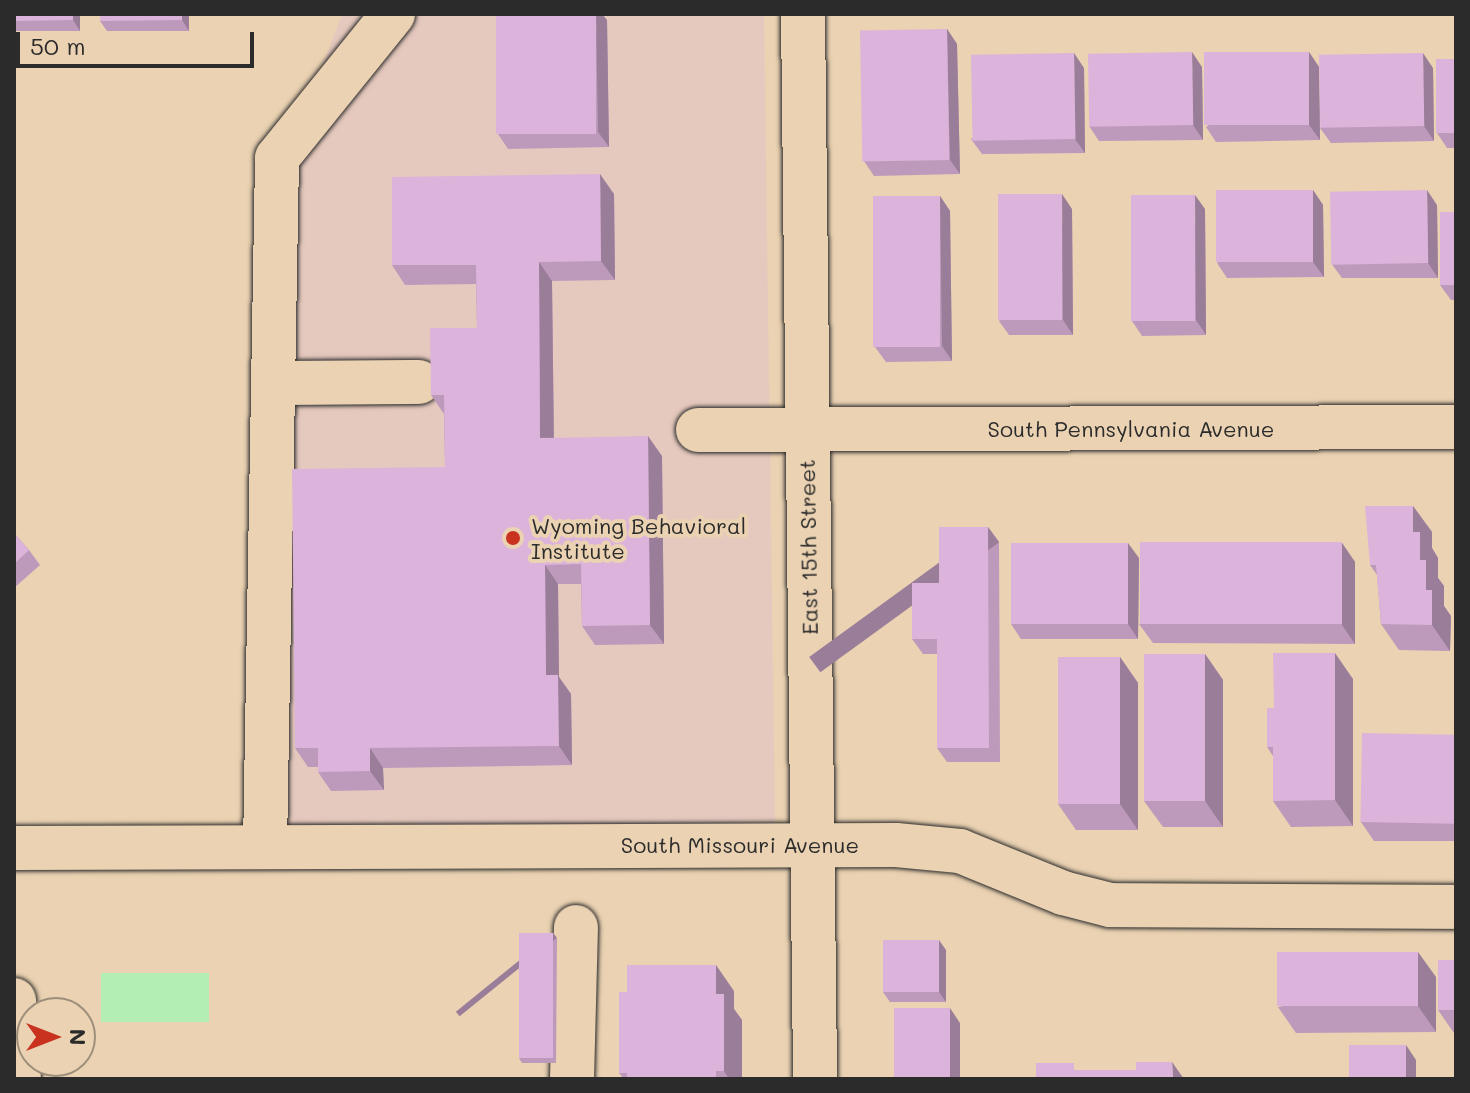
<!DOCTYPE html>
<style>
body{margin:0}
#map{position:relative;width:1470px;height:1093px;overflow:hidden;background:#ead2b2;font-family:Mali,sans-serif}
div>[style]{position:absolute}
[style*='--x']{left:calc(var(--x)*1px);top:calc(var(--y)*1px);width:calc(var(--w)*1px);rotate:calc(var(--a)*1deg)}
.built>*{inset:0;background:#e6c9be}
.green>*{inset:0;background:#b3efb4;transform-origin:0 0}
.roads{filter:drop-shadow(0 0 2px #2b2b2b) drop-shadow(0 0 2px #2b2b2b)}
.minor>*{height:44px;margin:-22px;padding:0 22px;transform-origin:22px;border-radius:22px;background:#ead2b2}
.major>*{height:44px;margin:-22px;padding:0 22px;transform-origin:22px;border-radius:22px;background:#ead2b2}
.wall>*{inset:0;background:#bd9abc;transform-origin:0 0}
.shaded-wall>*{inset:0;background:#9a7d99;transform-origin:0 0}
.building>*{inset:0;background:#dcb3db;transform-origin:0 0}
.dots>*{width:22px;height:22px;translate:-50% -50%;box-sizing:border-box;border:4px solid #ead2b2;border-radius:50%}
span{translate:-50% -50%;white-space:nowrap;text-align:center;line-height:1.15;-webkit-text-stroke:8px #ead2b2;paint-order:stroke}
.street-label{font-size:22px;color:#2b2b2b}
.poi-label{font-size:22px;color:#2b2b2b}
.left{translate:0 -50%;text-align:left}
.frame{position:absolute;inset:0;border:16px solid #2b2b2b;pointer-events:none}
.north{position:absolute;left:16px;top:997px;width:80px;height:80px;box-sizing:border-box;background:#ead2b2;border:2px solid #9e8f7c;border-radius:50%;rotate:90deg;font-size:22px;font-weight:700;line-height:32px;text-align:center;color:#2b2b2b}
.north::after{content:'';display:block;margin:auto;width:28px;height:36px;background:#c8321e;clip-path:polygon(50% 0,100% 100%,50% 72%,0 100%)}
.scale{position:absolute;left:16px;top:32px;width:238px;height:36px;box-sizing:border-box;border:4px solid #2b2b2b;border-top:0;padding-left:10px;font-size:24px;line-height:28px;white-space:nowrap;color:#2b2b2b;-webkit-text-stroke:6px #ead2b2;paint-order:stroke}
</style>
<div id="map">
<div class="built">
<i style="clip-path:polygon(342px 14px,764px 14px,775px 823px,257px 833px,252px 253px)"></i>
</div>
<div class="green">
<i style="left:209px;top:973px;width:49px;height:108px;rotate:90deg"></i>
</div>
<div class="roads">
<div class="minor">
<i style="--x:273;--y:383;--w:146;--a:-0.4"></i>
<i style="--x:698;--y:430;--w:758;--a:-0.23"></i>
<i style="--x:265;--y:847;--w:689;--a:-89"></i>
<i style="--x:277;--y:158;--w:185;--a:-51.1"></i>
<i style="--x:14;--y:848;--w:882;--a:-0.19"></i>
<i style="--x:896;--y:845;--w:64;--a:5.4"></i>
<i style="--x:960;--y:851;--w:111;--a:22.2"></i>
<i style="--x:1063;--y:893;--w:49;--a:14.3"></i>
<i style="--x:1110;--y:905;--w:346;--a:0.3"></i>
<i style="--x:14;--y:1000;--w:79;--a:86.4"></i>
<i style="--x:572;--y:1079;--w:152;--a:-88.5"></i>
</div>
<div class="major">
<i style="--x:803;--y:14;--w:1065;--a:89.35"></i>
</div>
</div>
<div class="wall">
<i style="left:14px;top:14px;width:66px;height:17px"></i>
<i style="clip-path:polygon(189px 14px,189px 31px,107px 31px,100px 21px)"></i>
<i style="clip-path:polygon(607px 20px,609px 147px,508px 149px,498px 134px)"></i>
<i style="clip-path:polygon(947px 29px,957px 44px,960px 174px,874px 176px,864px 161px)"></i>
<i style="clip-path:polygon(1309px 52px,1319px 67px,1320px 140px,1216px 142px,1206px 127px)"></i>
<i style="clip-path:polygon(1456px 59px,1456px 148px,1447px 148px,1437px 133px)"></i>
<i style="clip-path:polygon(1202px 67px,1203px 140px,1099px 141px,1089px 126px)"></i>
<i style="clip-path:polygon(1084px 68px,1085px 153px,982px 154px,971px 139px)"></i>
<i style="clip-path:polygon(1433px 68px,1434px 141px,1331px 143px,1320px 128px)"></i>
<i style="clip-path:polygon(1313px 190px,1323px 205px,1324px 277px,1227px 278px,1217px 263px)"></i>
<i style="clip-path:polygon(614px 194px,615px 280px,552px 281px,554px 438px,662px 456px,664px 644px,595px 645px,582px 626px,581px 584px,558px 584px,559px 677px,571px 694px,572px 765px,383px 768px,384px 790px,331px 791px,318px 772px,318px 767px,308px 767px,295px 748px,445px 467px,444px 414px,431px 395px,477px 328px,476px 284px,405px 285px,392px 265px)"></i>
<i style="clip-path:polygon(940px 196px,950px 211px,952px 361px,886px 362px,875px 347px)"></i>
<i style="clip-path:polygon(1437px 205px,1438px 278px,1342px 278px,1331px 263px)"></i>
<i style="clip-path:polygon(1072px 209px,1073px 335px,1009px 335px,999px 321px)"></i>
<i style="clip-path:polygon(1205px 209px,1206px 335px,1142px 336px,1132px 321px)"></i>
<i style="clip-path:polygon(1456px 212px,1456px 300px,1451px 300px,1440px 285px)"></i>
<i style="clip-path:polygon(1413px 506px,1432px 532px,1432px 548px,1438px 558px,1438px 578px,1444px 586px,1444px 606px,1451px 616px,1450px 651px,1399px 650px,1381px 624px,1377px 575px,1370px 565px)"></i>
<i style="clip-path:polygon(988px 527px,999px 542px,1000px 762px,947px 762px,937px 748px,937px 654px,923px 654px,912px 639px,939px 583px)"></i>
<i style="clip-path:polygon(14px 533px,29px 550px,40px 565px,14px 588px)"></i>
<i style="clip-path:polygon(1342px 543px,1355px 562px,1355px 644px,1153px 643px,1139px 624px)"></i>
<i style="clip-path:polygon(1139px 558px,1138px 639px,1021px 639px,1011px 624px)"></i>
<i style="clip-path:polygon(1205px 654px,1223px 680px,1223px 827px,1163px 827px,1144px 801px)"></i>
<i style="clip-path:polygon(1120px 657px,1138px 683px,1138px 830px,1076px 830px,1058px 804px)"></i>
<i style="clip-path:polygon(1353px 679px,1353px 826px,1291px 827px,1273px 801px,1273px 756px,1267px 747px,1274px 708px)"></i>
<i style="clip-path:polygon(1456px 734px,1456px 841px,1374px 841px,1361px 822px)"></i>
<i style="clip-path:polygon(553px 933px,557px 938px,556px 1063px,522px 1063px,519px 1058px)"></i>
<i style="clip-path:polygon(946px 950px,946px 1002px,890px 1002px,883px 992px)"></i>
<i style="clip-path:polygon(1456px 960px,1456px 1036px,1438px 1010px)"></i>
<i style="clip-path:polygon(1436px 977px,1436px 1032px,1296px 1033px,1278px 1007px)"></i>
<i style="clip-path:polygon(734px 991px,734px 1009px,742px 1020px,742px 1079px,624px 1079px,619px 1073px)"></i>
</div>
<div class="shaded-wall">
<i style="clip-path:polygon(73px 14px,80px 14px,80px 31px,73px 20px)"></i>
<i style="clip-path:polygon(182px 14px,189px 14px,189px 31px,182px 20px)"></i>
<i style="clip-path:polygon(596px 14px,602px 14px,607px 20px,609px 147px,598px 132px)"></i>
<i style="clip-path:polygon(947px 29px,957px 44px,960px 174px,950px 160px)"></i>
<i style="clip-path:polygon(1192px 52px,1202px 67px,1203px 140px,1193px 125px)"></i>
<i style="clip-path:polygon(1309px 52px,1319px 67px,1320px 140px,1309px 125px)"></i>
<i style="clip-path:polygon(1074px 53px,1084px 68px,1085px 153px,1075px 139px)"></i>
<i style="clip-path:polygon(1423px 53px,1433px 68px,1434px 141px,1424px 126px)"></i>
<i style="clip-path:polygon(600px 174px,614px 194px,615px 280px,601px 261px)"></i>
<i style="clip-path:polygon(1313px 190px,1323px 205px,1324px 277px,1313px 262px)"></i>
<i style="clip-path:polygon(1427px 190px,1437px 205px,1438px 278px,1428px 263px)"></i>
<i style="clip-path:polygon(1062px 194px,1072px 209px,1073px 335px,1063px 320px)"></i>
<i style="clip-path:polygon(1195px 195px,1205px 209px,1206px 335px,1196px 320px)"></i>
<i style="clip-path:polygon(940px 196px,950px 211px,952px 361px,942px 346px)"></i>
<i style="clip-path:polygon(539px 262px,552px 281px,554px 457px,540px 438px)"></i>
<i style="clip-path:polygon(648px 436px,662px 456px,664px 644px,650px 625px)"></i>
<i style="clip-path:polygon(1413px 506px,1432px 532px,1432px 548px,1438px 558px,1438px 578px,1444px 586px,1444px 606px,1451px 616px,1450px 651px,1432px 625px,1420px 560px,1413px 532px)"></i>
<i style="left:988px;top:527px;width:19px;height:221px;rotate:54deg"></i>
<i style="clip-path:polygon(1128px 543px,1139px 558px,1138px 639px,1128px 624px)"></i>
<i style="clip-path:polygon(1342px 543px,1355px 562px,1355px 644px,1342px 625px)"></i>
<i style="clip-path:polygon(545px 565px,558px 584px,559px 677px,571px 694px,572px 765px,559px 746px,546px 675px)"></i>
<i style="clip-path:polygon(1335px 653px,1353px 679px,1353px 826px,1335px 800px)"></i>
<i style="clip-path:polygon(1205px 654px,1223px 680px,1223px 827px,1205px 801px)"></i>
<i style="clip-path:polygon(1120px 657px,1138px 683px,1138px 830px,1120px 804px)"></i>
<i style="clip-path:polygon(370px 748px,383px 768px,384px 790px,370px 771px)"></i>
<i style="left:553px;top:933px;width:6px;height:125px;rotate:51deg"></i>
<i style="clip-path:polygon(939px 940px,946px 950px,946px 1002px,939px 992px)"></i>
<i style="clip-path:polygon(1418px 952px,1436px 977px,1436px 1032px,1418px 1006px)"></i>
<i style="clip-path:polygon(716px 965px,734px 991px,734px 1009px,742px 1020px,742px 1079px,729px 1079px,724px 1071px,716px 994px)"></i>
<i style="clip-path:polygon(950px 1008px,960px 1023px,960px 1079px,950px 1079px)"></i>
<i style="clip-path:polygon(1406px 1045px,1416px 1060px,1416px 1079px,1406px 1079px)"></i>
<i style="clip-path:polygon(1172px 1062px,1184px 1079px,1173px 1079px)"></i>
</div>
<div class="building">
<i style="clip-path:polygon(14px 14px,73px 14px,73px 20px,14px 21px)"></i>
<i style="clip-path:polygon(100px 14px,182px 14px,182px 20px,100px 21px)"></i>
<i style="left:496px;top:14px;width:100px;height:120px"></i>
<i style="left:947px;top:29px;width:131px;height:87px;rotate:89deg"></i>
<i style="left:1192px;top:52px;width:73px;height:104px;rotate:89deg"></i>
<i style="left:1309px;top:52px;width:73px;height:105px;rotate:90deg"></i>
<i style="left:1074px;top:53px;width:86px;height:103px;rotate:89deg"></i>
<i style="left:1423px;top:53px;width:73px;height:104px;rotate:89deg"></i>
<i style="left:1436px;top:59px;width:20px;height:74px"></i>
<i style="clip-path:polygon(600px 174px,601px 261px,539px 262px,540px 438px,648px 436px,650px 625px,582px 626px,581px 564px,545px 565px,546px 675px,558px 675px,559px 746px,370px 748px,370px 771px,318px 772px,318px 748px,295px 748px,292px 469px,445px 467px,444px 395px,431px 395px,430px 328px,477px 328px,476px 265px,392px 265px,392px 177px)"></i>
<i style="left:1313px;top:190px;width:72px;height:97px;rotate:90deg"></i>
<i style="left:1427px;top:190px;width:73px;height:97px;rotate:89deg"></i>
<i style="left:1062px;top:194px;width:126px;height:64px;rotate:90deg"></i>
<i style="left:1131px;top:195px;width:64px;height:126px"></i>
<i style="left:873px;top:196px;width:67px;height:151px"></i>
<i style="left:1440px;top:212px;width:16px;height:73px"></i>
<i style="clip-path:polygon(1365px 506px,1413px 506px,1413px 532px,1420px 532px,1420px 560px,1426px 560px,1426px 590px,1432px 590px,1432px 625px,1381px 624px,1376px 565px,1370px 565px)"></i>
<i style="clip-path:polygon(939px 527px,988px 527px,989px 748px,937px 748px,937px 639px,912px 639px,912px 583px,939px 583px)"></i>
<i style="clip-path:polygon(14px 533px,29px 550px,14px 564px)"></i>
<i style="left:1140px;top:542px;width:202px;height:82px"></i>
<i style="left:1011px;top:543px;width:117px;height:81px"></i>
<i style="clip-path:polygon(1273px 653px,1335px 653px,1335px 800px,1273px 801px,1273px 747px,1267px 747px,1267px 708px,1274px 708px)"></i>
<i style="left:1144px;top:654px;width:61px;height:147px"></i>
<i style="left:1058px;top:657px;width:62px;height:147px"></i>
<i style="left:1362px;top:733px;width:94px;height:89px;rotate:1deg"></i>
<i style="left:519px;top:933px;width:34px;height:125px"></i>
<i style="left:883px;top:940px;width:56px;height:52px"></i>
<i style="left:1418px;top:952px;width:54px;height:141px;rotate:90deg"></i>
<i style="left:1438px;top:960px;width:18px;height:50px"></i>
<i style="clip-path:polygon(627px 965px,716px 965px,716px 994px,724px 994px,724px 1071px,716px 1071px,716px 1079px,627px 1079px,627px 1073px,619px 1073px,619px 992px,627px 992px)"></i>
<i style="left:894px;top:1008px;width:56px;height:71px"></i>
<i style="left:1349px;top:1045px;width:57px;height:34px"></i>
<i style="clip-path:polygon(1136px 1062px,1172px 1062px,1173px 1079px,1036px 1079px,1036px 1063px,1074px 1063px,1074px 1070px,1136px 1070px)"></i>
</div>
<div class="dots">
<i style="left:513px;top:538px;background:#c8321e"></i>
</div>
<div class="street-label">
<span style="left:1131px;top:429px">South Pennsylvania Avenue</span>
<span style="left:808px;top:547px;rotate:-91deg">East 15th Street</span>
<span style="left:740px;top:845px">South Missouri Avenue</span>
</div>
<div class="poi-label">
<span class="left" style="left:531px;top:538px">Wyoming Behavioral<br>Institute</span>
</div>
<div class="frame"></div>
<div class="north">N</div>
<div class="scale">50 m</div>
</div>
